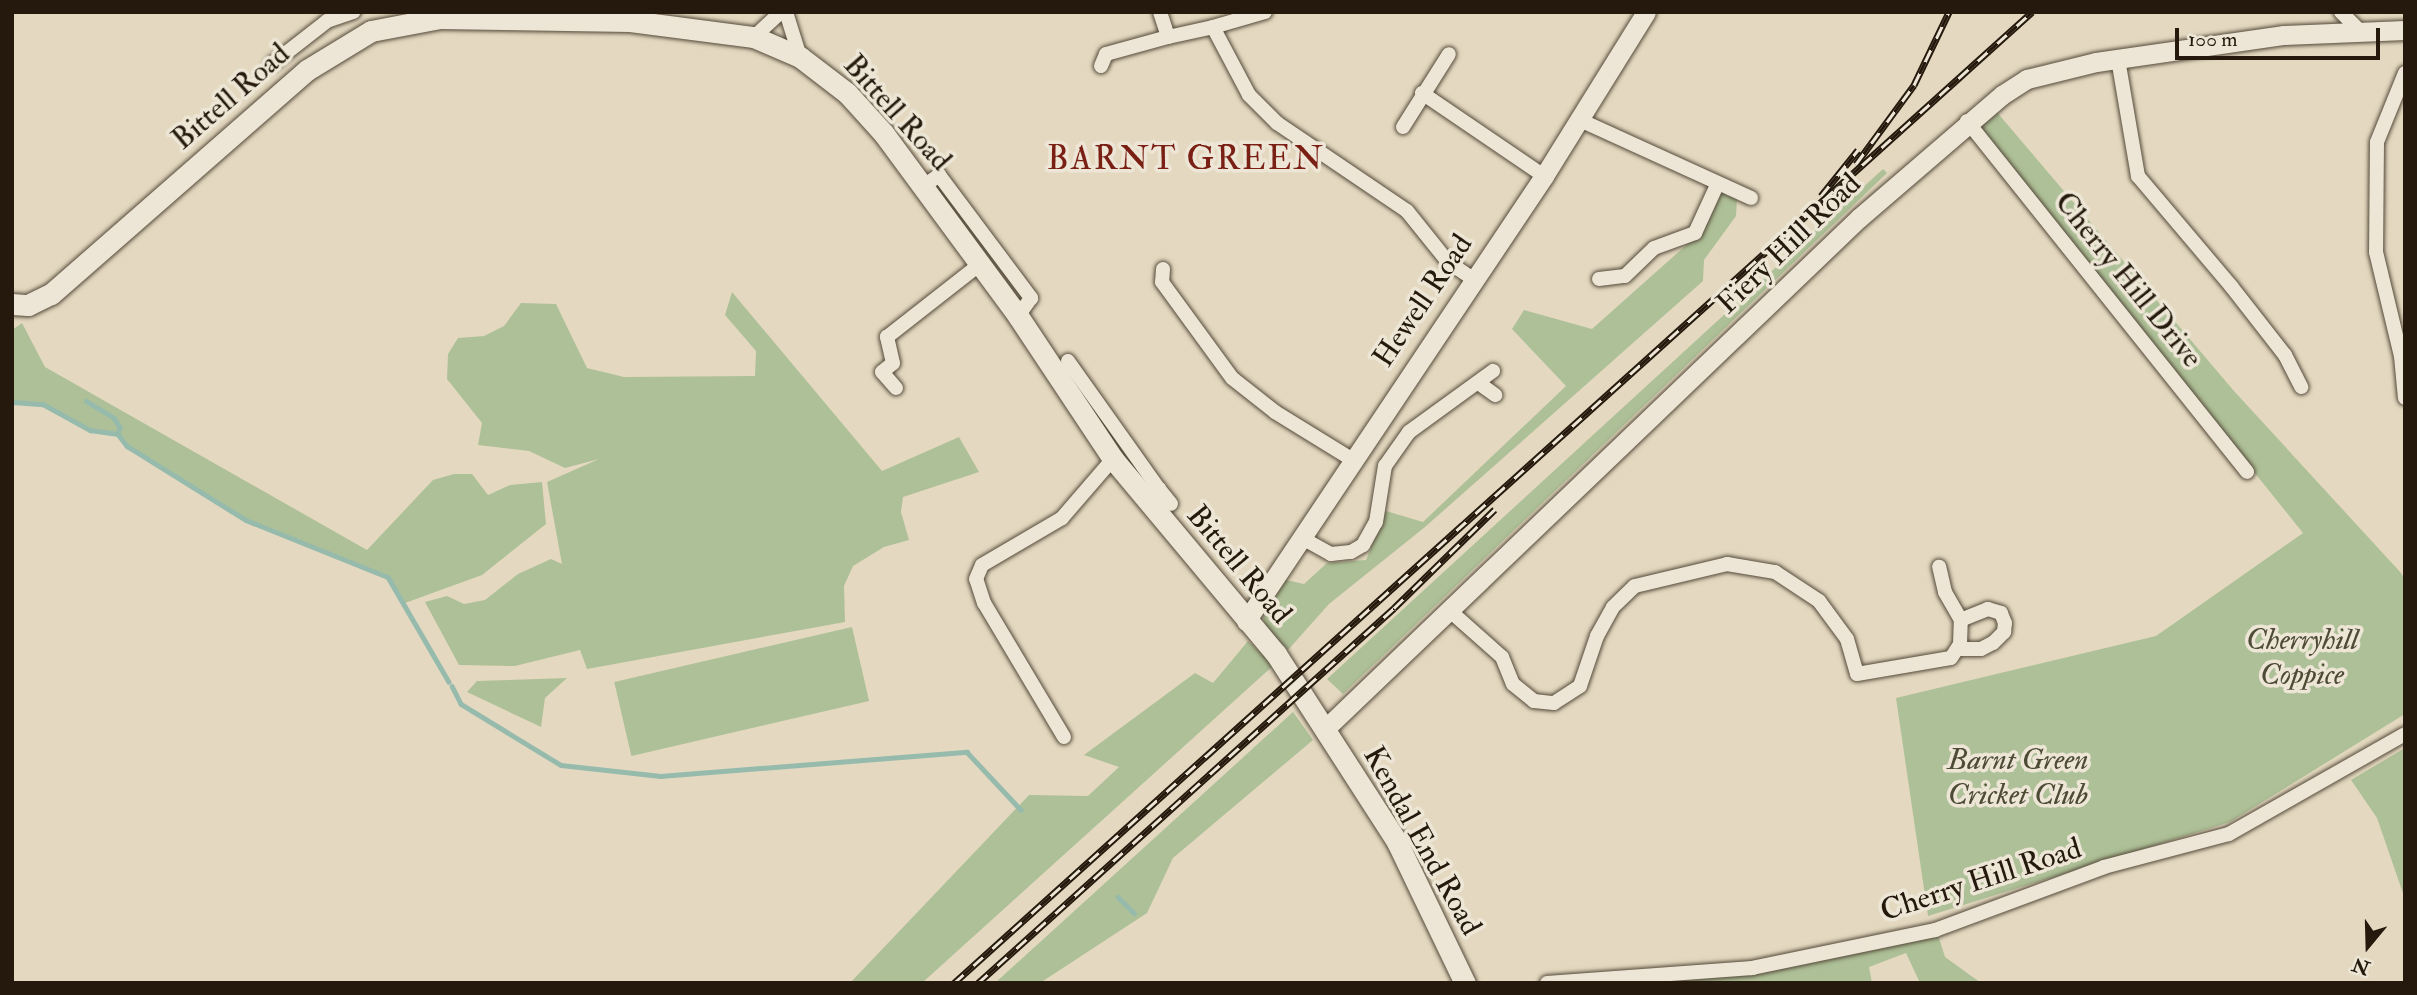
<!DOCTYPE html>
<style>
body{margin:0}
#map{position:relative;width:2417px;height:995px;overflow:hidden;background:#e4d9c0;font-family:"IM FELL Double Pica",serif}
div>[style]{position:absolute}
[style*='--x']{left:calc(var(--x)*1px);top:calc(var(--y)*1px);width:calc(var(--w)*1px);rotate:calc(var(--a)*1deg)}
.green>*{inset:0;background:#aec097;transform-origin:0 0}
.stream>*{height:4.5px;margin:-2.25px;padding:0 2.25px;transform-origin:2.25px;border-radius:2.25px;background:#96bbad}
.roads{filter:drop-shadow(0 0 2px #544939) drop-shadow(0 0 2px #544939)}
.minor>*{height:14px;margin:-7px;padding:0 7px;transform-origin:7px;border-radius:7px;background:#ede6d6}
.tertiary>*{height:19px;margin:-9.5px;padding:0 9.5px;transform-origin:9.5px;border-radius:9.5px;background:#ede6d6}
.secondary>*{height:21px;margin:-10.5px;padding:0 10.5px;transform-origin:10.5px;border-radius:10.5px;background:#ede6d6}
.rail>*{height:7px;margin-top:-3.5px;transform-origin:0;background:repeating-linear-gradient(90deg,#ede6d6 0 13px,#24190c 0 26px);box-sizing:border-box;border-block:2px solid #24190c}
span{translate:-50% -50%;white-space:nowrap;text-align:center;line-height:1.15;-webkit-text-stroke:7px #ede6d6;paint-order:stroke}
.street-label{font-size:30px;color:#24190c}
.park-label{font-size:30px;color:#4d4b36;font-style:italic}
.quarter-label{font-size:33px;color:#7a1f14;letter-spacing:2px}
.frame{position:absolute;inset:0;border:14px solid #24190c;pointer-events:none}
.north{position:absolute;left:2333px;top:911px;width:70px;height:70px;-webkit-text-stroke:5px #ede6d6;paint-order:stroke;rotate:199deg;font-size:19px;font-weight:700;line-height:28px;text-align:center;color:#24190c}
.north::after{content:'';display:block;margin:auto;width:24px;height:32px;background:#24190c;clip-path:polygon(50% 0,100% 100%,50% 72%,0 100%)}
.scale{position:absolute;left:2175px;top:28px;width:205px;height:32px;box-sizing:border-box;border:4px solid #24190c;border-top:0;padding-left:9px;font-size:21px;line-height:24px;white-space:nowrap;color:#24190c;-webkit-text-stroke:5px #ede6d6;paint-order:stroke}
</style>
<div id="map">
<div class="green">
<i style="clip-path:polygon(1995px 110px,2234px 391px,2401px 573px,2405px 580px,2405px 714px,2230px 822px,1928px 916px,1896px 698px,2156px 636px,2303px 533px,1976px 126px)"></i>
<i style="clip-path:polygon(1883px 169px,1887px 173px,1343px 694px,1327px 679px)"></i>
<i style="clip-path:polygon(1720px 191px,1737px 199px,1736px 216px,1704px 260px,1703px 281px,1425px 527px,1329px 604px,1288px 650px,1266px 628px,1263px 615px,1286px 580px,1304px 584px,1327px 563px,1366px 560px,1386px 511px,1423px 522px,1566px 386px,1512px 329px,1524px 310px,1592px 329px,1702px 231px)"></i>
<i style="clip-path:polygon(732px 292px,882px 471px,959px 437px,979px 472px,903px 497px,901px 512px,909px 540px,884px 547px,853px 566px,844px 586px,845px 622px,587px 669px,580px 650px,515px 666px,459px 665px,425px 602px,447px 596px,464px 604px,485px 600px,518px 574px,551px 559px,562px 564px,547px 482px,599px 459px,565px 468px,529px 451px,478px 445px,482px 423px,447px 379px,448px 354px,458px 338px,484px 336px,504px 326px,521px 303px,556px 304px,587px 368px,624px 377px,755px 376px,756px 351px,725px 315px)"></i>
<i style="clip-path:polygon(22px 323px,45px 367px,367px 550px,433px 480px,454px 474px,472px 474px,488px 495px,510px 485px,542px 482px,546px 524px,482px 575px,405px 603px,388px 577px,246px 520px,127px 446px,118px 434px,90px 430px,43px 404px,12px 402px,12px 330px)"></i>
<i style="left:852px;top:627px;width:76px;height:244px;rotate:77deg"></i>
<i style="clip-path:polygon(1248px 641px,1274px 665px,922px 983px,850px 983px,1029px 795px,1088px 796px,1119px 767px,1084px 755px,1195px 673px,1213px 683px)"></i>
<i style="clip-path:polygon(567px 678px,545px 698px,541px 727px,467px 692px,477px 681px)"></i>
<i style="clip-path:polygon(1293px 712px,1313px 740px,1173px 858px,1147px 913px,1040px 983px,995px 983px)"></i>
<i style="clip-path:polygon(2405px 748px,2405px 899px,2377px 818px,2351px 780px)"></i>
<i style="clip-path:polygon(1938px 935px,1945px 957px,1981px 983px,1920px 983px,1906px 953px,1869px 967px,1872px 983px,1653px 983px,1752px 975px)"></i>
</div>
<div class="stream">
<i style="--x:86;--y:401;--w:33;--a:31"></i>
<i style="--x:114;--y:418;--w:11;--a:56"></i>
<i style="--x:120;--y:427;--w:7;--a:106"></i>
<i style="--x:12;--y:402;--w:31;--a:4"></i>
<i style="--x:43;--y:404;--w:54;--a:29"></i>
<i style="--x:90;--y:430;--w:28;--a:8"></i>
<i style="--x:118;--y:434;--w:15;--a:53"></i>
<i style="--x:127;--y:446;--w:140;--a:31.9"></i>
<i style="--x:246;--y:520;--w:153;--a:21.9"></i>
<i style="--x:388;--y:577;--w:121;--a:59.8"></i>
<i style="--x:452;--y:686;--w:20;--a:63"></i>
<i style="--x:461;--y:704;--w:117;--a:31.4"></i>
<i style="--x:561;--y:765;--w:100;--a:6.3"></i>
<i style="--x:660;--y:776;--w:308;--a:-4.5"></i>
<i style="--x:967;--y:752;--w:79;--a:47"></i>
<i style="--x:1118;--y:897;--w:23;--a:45"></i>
</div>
<div class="roads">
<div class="minor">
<i style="--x:786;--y:12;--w:47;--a:72.7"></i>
<i style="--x:1160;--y:12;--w:26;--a:72"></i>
<i style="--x:1168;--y:37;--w:46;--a:-12.5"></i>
<i style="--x:1213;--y:27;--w:77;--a:62.1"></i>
<i style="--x:1249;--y:95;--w:40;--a:45"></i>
<i style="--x:1277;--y:123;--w:157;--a:34.1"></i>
<i style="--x:1407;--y:211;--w:65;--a:51.2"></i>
<i style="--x:1448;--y:262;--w:30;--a:34"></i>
<i style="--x:2341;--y:12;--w:25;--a:45"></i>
<i style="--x:1213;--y:27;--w:54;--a:-16.1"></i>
<i style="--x:754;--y:37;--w:37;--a:-43"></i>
<i style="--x:2118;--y:59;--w:119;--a:80.3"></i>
<i style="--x:2138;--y:176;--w:144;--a:49.8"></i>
<i style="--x:2231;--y:286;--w:88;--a:52"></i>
<i style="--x:2285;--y:355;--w:36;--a:63"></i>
<i style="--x:272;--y:64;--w:70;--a:-38"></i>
<i style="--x:327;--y:21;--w:28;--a:-19"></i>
<i style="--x:1101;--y:66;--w:13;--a:-67"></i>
<i style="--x:1106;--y:54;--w:64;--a:-15.3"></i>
<i style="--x:2405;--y:73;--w:74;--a:112.1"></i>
<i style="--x:2377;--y:142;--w:110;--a:90.5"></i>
<i style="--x:2376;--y:252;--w:107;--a:76.5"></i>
<i style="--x:2401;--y:356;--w:42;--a:84.6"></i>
<i style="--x:1422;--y:93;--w:148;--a:34.2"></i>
<i style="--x:1580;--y:120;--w:188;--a:24.5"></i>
<i style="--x:1967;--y:121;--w:449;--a:51.4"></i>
<i style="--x:1403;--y:127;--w:86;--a:-57.8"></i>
<i style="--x:924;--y:186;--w:19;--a:-36"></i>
<i style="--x:939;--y:175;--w:154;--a:53.2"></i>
<i style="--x:1031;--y:298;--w:22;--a:126"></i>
<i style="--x:1163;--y:269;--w:13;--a:94"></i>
<i style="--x:1162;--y:282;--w:119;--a:53.9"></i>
<i style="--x:1232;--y:378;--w:55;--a:38.3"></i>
<i style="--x:1275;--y:412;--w:92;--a:31.6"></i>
<i style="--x:1599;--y:279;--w:26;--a:-7"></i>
<i style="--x:1625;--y:276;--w:40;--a:-44"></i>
<i style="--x:1654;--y:248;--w:44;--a:-20.1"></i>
<i style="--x:1695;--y:233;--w:53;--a:-65.4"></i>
<i style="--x:1068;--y:361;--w:157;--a:54.6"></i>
<i style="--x:1480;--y:384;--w:19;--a:36"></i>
<i style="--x:896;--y:388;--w:21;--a:-131"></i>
<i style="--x:882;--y:372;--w:14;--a:-39"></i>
<i style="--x:893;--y:363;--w:27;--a:-103"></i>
<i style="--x:887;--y:337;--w:118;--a:-38.1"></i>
<i style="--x:1152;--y:494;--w:9;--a:-36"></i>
<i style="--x:1159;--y:489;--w:19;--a:51"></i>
<i style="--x:1302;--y:538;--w:33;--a:29"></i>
<i style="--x:1331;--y:554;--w:20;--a:-6"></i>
<i style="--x:1351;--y:552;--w:14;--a:-30"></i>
<i style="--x:1363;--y:545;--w:26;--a:-61"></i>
<i style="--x:1376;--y:522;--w:57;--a:-80.9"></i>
<i style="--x:1385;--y:466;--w:42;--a:-54.8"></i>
<i style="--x:1409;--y:432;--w:104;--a:-36"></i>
<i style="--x:1449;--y:610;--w:71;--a:41.6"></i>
<i style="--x:1502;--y:657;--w:29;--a:68"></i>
<i style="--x:1513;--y:684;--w:27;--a:39"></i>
<i style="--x:1534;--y:701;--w:20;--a:6"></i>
<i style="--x:1554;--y:703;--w:31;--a:-33"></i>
<i style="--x:1580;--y:686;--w:53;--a:-71.2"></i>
<i style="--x:1597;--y:636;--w:33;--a:-61"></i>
<i style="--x:1613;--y:607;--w:30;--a:-44"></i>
<i style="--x:1635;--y:586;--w:95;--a:-13.4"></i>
<i style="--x:1727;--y:564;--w:49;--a:9.5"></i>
<i style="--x:1775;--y:572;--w:53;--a:33.4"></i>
<i style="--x:1819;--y:601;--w:47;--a:53.6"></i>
<i style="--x:1847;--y:639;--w:36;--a:74"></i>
<i style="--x:1857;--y:674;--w:95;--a:-9.7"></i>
<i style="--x:1951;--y:658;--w:17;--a:-57"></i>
<i style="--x:1960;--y:644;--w:24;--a:-88"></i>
<i style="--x:1961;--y:620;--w:32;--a:-120"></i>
<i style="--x:1945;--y:592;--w:26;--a:-103"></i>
<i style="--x:1959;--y:649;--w:22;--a:0"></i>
<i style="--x:1981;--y:649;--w:13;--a:-27"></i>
<i style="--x:1993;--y:643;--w:16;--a:-45"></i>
<i style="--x:2004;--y:632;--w:9;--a:-84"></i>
<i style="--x:2005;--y:623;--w:11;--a:-112"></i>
<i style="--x:2001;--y:613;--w:14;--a:-163"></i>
<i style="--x:1988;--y:609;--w:29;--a:158"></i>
<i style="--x:1064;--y:737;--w:156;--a:-120.8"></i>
<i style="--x:984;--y:603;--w:25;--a:-108"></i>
<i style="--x:976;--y:579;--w:15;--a:-67"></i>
<i style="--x:982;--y:565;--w:93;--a:-30.4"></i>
<i style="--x:1062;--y:518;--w:78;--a:-49.2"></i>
<i style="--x:1547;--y:983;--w:206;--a:-4.2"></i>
<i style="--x:1752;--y:968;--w:187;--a:-11.7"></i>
<i style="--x:1935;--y:930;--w:180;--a:-20.4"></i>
<i style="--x:2104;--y:867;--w:129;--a:-14.8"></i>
<i style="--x:2229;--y:834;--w:202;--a:-29.6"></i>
</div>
<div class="tertiary">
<i style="--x:1246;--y:621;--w:536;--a:-56.19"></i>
<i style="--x:1544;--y:176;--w:193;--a:-58.1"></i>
<i style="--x:1326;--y:728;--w:738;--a:-43.74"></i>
<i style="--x:1859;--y:218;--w:189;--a:-40.7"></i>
<i style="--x:2002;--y:95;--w:30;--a:-33"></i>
<i style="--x:2027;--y:79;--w:71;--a:-13.8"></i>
<i style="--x:2096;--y:62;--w:190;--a:-8.2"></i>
<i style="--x:2284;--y:35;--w:121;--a:-2.4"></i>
</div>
<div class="secondary">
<i style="--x:12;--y:304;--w:16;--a:4"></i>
<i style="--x:28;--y:305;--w:25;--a:-26"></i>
<i style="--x:51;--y:294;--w:340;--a:-41.2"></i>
<i style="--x:307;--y:70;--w:75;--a:-31.4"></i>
<i style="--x:371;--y:31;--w:69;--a:-10.8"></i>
<i style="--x:439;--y:18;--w:191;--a:0.9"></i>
<i style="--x:630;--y:21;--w:125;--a:7.4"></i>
<i style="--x:754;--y:37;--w:50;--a:23.5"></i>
<i style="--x:800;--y:57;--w:59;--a:37.5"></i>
<i style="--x:847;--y:93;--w:55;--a:47.9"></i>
<i style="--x:884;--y:134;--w:226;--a:53.6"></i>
<i style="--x:1018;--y:316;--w:172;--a:56.4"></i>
<i style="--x:1113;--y:459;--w:254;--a:50.1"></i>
<i style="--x:1276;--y:654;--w:224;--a:57.2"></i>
<i style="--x:1397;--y:842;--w:157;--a:64.3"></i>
</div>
</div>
<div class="rail">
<i style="--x:1856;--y:164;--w:98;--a:-53.7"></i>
<i style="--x:1914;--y:85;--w:81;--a:-64.4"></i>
<i style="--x:1821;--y:196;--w:59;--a:-51.2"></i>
<i style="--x:954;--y:983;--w:1451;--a:-42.01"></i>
<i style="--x:978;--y:983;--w:560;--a:-42.03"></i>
<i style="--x:1394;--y:608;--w:141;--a:-44.4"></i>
</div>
<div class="street-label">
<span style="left:231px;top:97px;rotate:-41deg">Bittell Road</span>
<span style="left:897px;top:113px;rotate:48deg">Bittell Road</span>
<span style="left:1789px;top:244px;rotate:-44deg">Fiery Hill Road</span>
<span style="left:2128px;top:280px;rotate:51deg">Cherry Hill Drive</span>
<span style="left:1423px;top:301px;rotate:-56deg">Hewell Road</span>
<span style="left:1239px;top:565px;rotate:50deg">Bittell Road</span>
<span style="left:1422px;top:841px;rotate:61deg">Kendal End Road</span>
<span style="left:1981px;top:880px;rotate:-18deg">Cherry Hill Road</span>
</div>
<div class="park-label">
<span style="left:2302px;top:657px">Cherryhill<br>Coppice</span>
<span style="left:2018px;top:777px">Barnt Green<br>Cricket Club</span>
</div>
<div class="quarter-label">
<span style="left:1186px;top:159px">BARNT GREEN</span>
</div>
<div class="frame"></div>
<div class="north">N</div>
<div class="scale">100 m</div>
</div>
